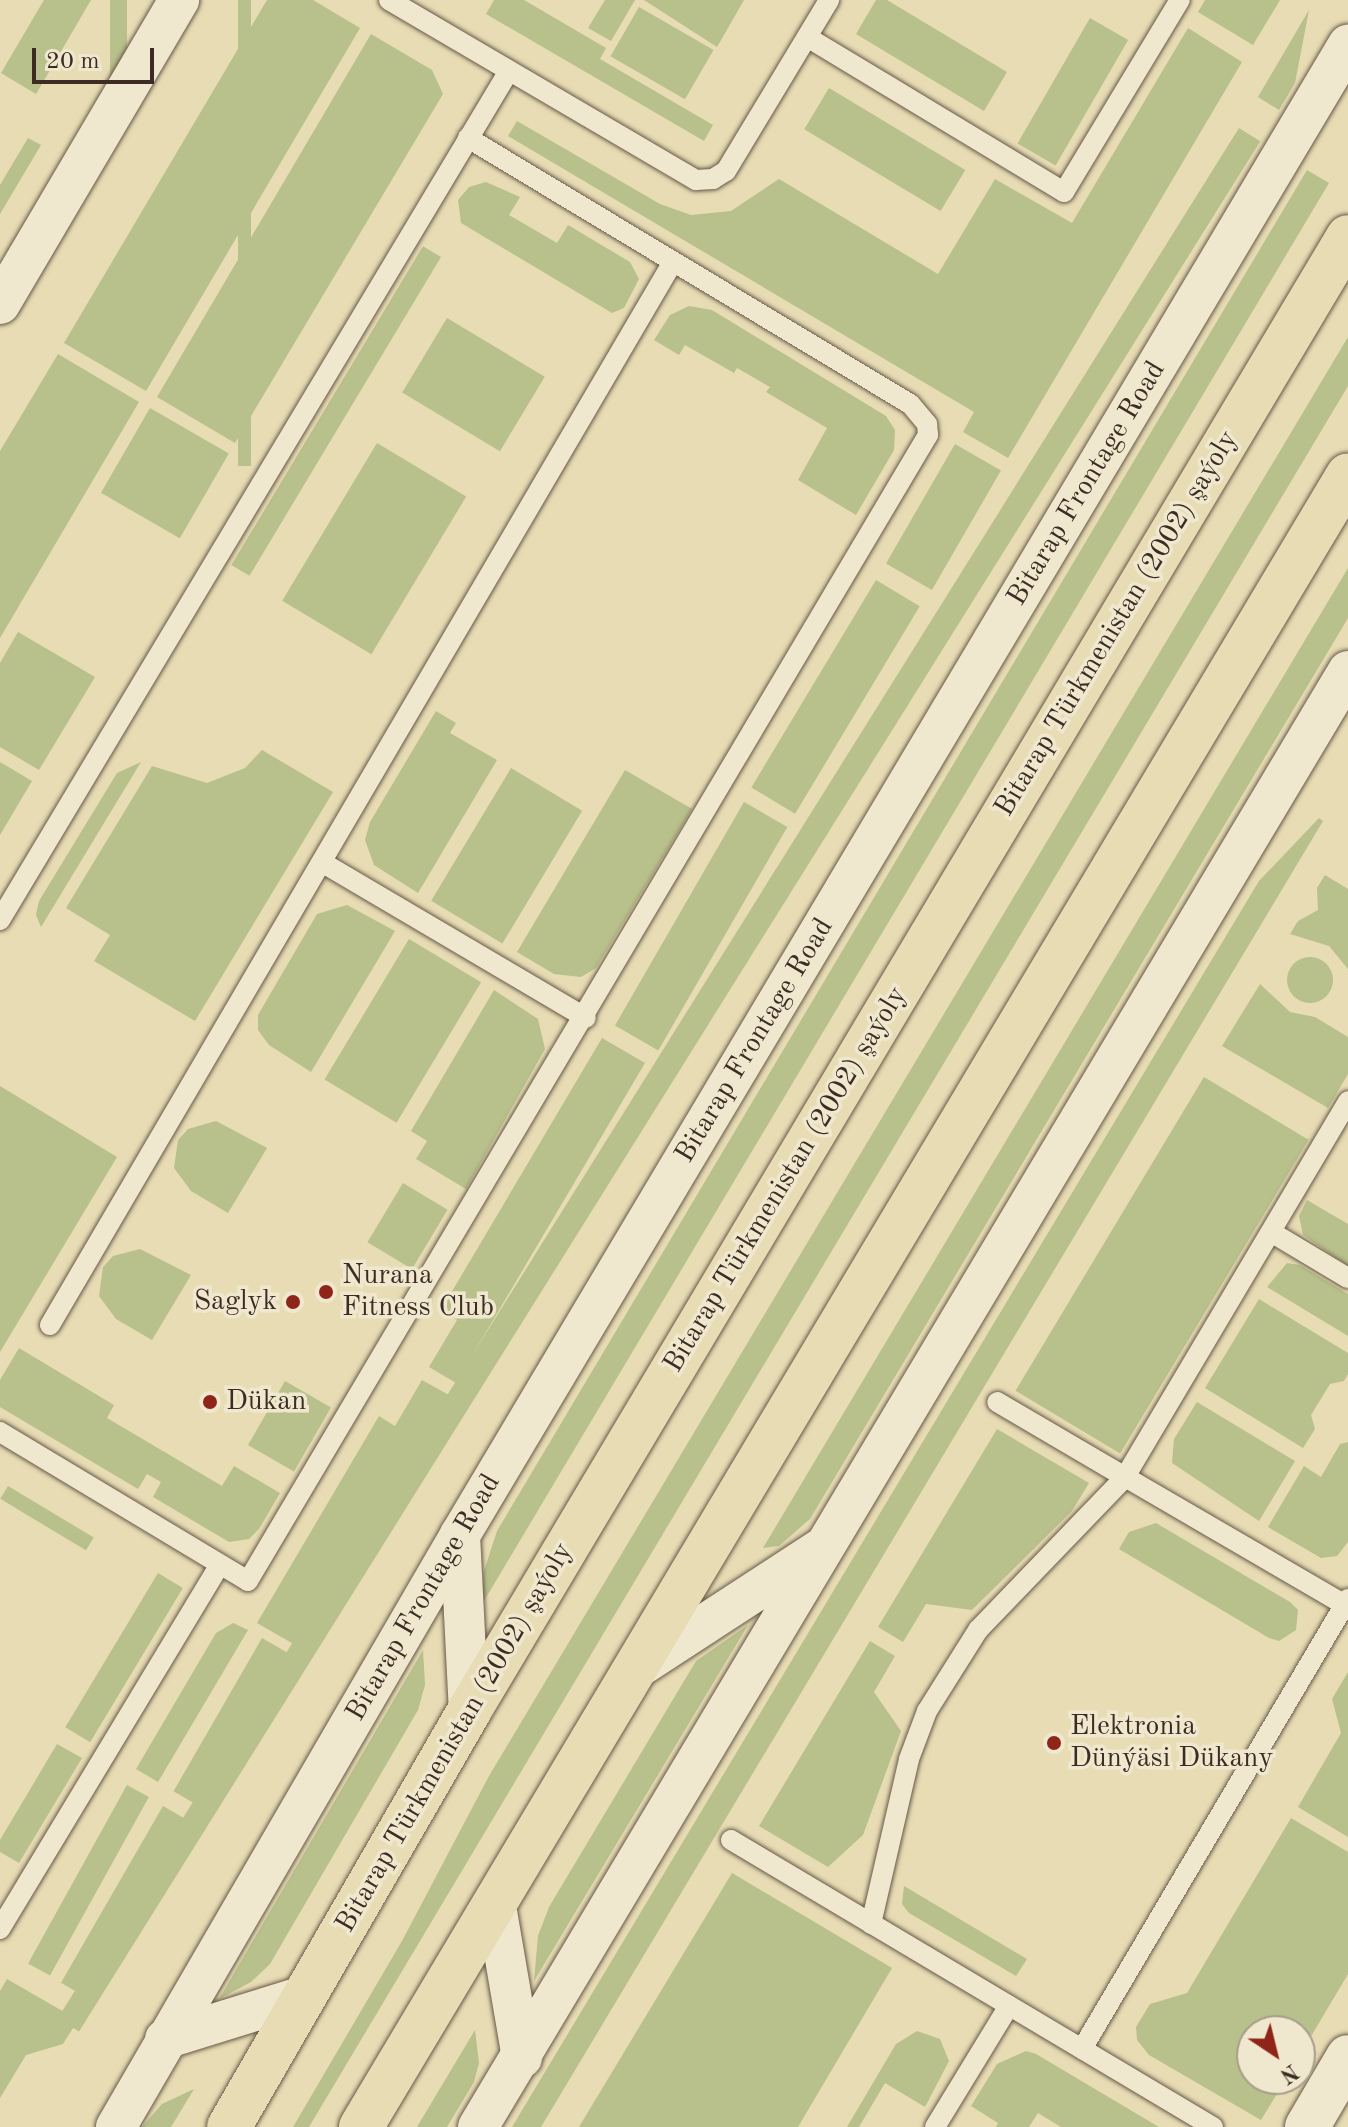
<!DOCTYPE html>
<meta charset="utf-8">
<style>
body{margin:0}
#map{position:relative;width:1348px;height:2127px;overflow:hidden;background:#e7dcb4;font-family:"Old Standard TT",serif}
div>[style]{position:absolute}
[style*='--x']{left:calc(var(--x)*1px);top:calc(var(--y)*1px);width:calc(var(--w)*1px);rotate:calc(var(--a)*1deg)}
.green>*{inset:0;background:#b8c08b;transform-origin:0 0}
.round{border-radius:50%}
.roads{filter:drop-shadow(0 0 2px #675847) drop-shadow(0 0 2px #675847)}
.service>*{height:20px;margin:-10px;padding:0 10px;transform-origin:10px;border-radius:10px;background:#efe8ce}
.minor>*{height:40px;margin:-20px;padding:0 20px;transform-origin:20px;border-radius:20px;background:#efe8ce}
.tertiary>*{height:44px;margin:-22px;padding:0 22px;transform-origin:22px;border-radius:22px;background:#efe8ce}
.primary>*{height:44px;margin:-22px;padding:0 22px;transform-origin:22px;border-radius:22px;background:#e7dcb4}
.dots>*{width:22px;height:22px;translate:-50% -50%;box-sizing:border-box;border:4px solid #efe8ce;border-radius:50%}
span{translate:-50% -50%;white-space:nowrap;text-align:center;line-height:1.15;-webkit-text-stroke:7px #efe8ce;paint-order:stroke}
.street-label{font-size:28px;color:#3c2c23}
.poi-label{font-size:28px;color:#3c2c23}
.left{translate:0 -50%;text-align:left}
.right{translate:-100% -50%;text-align:right}
.north{position:absolute;left:1236px;top:2015px;width:80px;height:80px;box-sizing:border-box;background:#efe8ce;border:2px solid #a79d8a;border-radius:50%;rotate:145deg;font-size:22px;font-weight:700;line-height:32px;text-align:center;color:#3c2c23}
.north::after{content:'';display:block;margin:auto;width:28px;height:36px;background:#8f2418;clip-path:polygon(50% 0,100% 100%,50% 72%,0 100%)}
.scale{position:absolute;left:32px;top:48px;width:122px;height:36px;box-sizing:border-box;border:4px solid #3c2c23;border-top:0;padding-left:10px;font-size:24px;line-height:28px;white-space:nowrap;color:#3c2c23;-webkit-text-stroke:6px #efe8ce;paint-order:stroke}
</style>
<div id="map">
<div class="green">
<i style="clip-path:polygon(44px 0,91px 0,36px 94px,1px 73px)"></i>
<i style="left:110px;top:0;width:17px;height:118px"></i>
<i style="left:238px;top:0;width:13px;height:466px"></i>
<i style="clip-path:polygon(267px 0,313px 0,360px 28px,146px 391px,64px 343px)"></i>
<i style="clip-path:polygon(494px 0,524px 0,606px 48px,600px 59px,713px 125px,704px 141px,486px 14px)"></i>
<i style="clip-path:polygon(605px 0,635px 0,611px 41px,588px 28px)"></i>
<i style="clip-path:polygon(644px 0,744px 0,717px 47px)"></i>
<i style="clip-path:polygon(876px 0,887px 0,1007px 72px,984px 111px,856px 34px)"></i>
<i style="clip-path:polygon(1205px 0,1280px 0,1253px 45px,1198px 12px)"></i>
<i style="left:639px;top:7px;width:86px;height:57px;rotate:30deg"></i>
<i style="clip-path:polygon(1309px 10px,1295px 83px,1279px 110px,1258px 97px)"></i>
<i style="left:1090px;top:18px;width:44px;height:145px;rotate:30deg"></i>
<i style="clip-path:polygon(1188px 28px,1242px 62px,1008px 458px,963px 432px,974px 412px,508px 136px,517px 121px,660px 204px,691px 215px,731px 211px,779px 179px,938px 274px,995px 179px,1072px 223px)"></i>
<i style="clip-path:polygon(371px 34px,432px 70px,443px 94px,235px 443px,157px 397px)"></i>
<i style="left:829px;top:88px;width:159px;height:48px;rotate:31deg"></i>
<i style="left:1239px;top:128px;width:25px;height:2229px;rotate:32deg"></i>
<i style="clip-path:polygon(28px 138px,41px 145px,0 214px,0 185px)"></i>
<i style="clip-path:polygon(1307px 170px,1329px 183px,481px 1606px,484px 1571px,497px 1531px)"></i>
<i style="clip-path:polygon(486px 182px,520px 197px,509px 215px,557px 243px,568px 225px,630px 262px,639px 279px,624px 308px,612px 313px,461px 223px,458px 200px,469px 187px)"></i>
<i style="left:441px;top:257px;width:372px;height:21px;rotate:121deg"></i>
<i style="clip-path:polygon(689px 306px,712px 310px,886px 416px,895px 430px,894px 450px,856px 515px,798px 480px,827px 428px,766px 392px,770px 387px,737px 368px,734px 373px,685px 345px,679px 355px,654px 340px,670px 315px)"></i>
<i style="left:447px;top:318px;width:114px;height:87px;rotate:31deg"></i>
<i style="clip-path:polygon(1348px 337px,1348px 386px,309px 2127px,293px 2127px,402px 1941px,489px 1776px)"></i>
<i style="clip-path:polygon(58px 354px,139px 402px,0 638px,0 451px)"></i>
<i style="left:150px;top:408px;width:91px;height:98px;rotate:30deg"></i>
<i style="left:377px;top:443px;width:104px;height:184px;rotate:31deg"></i>
<i style="left:955px;top:444px;width:53px;height:138px;rotate:30deg"></i>
<i style="clip-path:polygon(1348px 568px,1348px 618px,810px 1519px,779px 1546px,763px 1548px)"></i>
<i style="left:876px;top:580px;width:51px;height:242px;rotate:31deg"></i>
<i style="clip-path:polygon(18px 632px,95px 677px,39px 770px,0 747px,0 663px)"></i>
<i style="clip-path:polygon(436px 711px,456px 723px,450px 733px,497px 760px,418px 893px,374px 865px,365px 840px,370px 822px)"></i>
<i style="clip-path:polygon(262px 750px,333px 792px,195px 1021px,94px 961px,110px 935px,66px 908px,152px 766px,207px 783px,245px 768px)"></i>
<i style="clip-path:polygon(0 762px,32px 781px,0 835px)"></i>
<i style="clip-path:polygon(141px 762px,41px 927px,36px 915px,39px 901px,117px 773px)"></i>
<i style="left:511px;top:768px;width:83px;height:155px;rotate:31deg"></i>
<i style="clip-path:polygon(625px 770px,692px 809px,596px 968px,581px 977px,554px 974px,517px 952px)"></i>
<i style="left:744px;top:802px;width:50px;height:258px;rotate:30deg"></i>
<i style="clip-path:polygon(1319px 818px,1323px 821px,541px 2127px,512px 2127px,1259px 881px)"></i>
<i style="clip-path:polygon(1325px 875px,1348px 889px,1348px 969px,1329px 946px,1290px 934px,1298px 921px,1318px 910px,1317px 888px)"></i>
<i style="clip-path:polygon(347px 905px,395px 931px,311px 1072px,269px 1045px,258px 1030px,258px 1015px,317px 914px)"></i>
<i style="left:409px;top:939px;width:84px;height:164px;rotate:31deg"></i>
<i class="round" style="left:1287px;top:957px;width:46px;height:46px"></i>
<i style="clip-path:polygon(1260px 984px,1290px 1012px,1315px 1017px,1348px 1037px,1348px 1074px,1328px 1108px,1222px 1046px)"></i>
<i style="clip-path:polygon(494px 990px,538px 1019px,545px 1049px,466px 1189px,416px 1159px,427px 1141px,411px 1131px)"></i>
<i style="clip-path:polygon(602px 1038px,645px 1063px,456px 1383px,429px 1367px,457px 1320px,441px 1310px)"></i>
<i style="left:1204px;top:1077px;width:122px;height:366px;rotate:31deg"></i>
<i style="clip-path:polygon(0 1086px,117px 1157px,0 1352px)"></i>
<i style="clip-path:polygon(216px 1121px,267px 1148px,228px 1213px,191px 1191px,174px 1168px,178px 1140px,188px 1129px)"></i>
<i style="left:403px;top:1183px;width:52px;height:69px;rotate:31deg"></i>
<i style="clip-path:polygon(1307px 1200px,1348px 1224px,1348px 1266px,1303px 1235px,1299px 1216px)"></i>
<i style="clip-path:polygon(140px 1249px,191px 1275px,152px 1340px,116px 1319px,99px 1296px,103px 1267px,113px 1256px)"></i>
<i style="clip-path:polygon(1287px 1263px,1300px 1265px,1348px 1294px,1348px 1336px,1267px 1287px)"></i>
<i style="clip-path:polygon(1259px 1299px,1348px 1353px,1348px 1374px,1344px 1381px,1330px 1384px,1311px 1415px,1315px 1429px,1303px 1448px,1205px 1388px)"></i>
<i style="clip-path:polygon(19px 1348px,114px 1405px,107px 1418px,222px 1486px,234px 1466px,280px 1493px,259px 1529px,249px 1539px,229px 1542px,153px 1497px,161px 1482px,147px 1474px,138px 1489px,0 1407px,0 1380px)"></i>
<i style="clip-path:polygon(422px 1380px,449px 1395px,297px 1646px,257px 1623px,379px 1416px,395px 1426px)"></i>
<i style="left:285px;top:1381px;width:53px;height:74px;rotate:30deg"></i>
<i style="clip-path:polygon(1197px 1402px,1295px 1461px,1259px 1521px,1172px 1463px,1174px 1439px)"></i>
<i style="clip-path:polygon(997px 1429px,1089px 1483px,1072px 1511px,972px 1610px,926px 1604px,903px 1642px,878px 1627px)"></i>
<i style="clip-path:polygon(1348px 1442px,1348px 1542px,1337px 1556px,1321px 1558px,1268px 1527px,1304px 1466px,1321px 1477px,1340px 1444px)"></i>
<i style="left:8px;top:1486px;width:100px;height:15px;rotate:31deg"></i>
<i style="clip-path:polygon(1156px 1523px,1290px 1602px,1298px 1610px,1296px 1630px,1279px 1641px,1269px 1638px,1119px 1549px,1129px 1532px)"></i>
<i style="left:158px;top:1573px;width:29px;height:180px;rotate:31deg"></i>
<i style="clip-path:polygon(233px 1623px,248px 1630px,158px 1782px,136px 1769px,216px 1633px)"></i>
<i style="clip-path:polygon(748px 1625px,534px 1981px,538px 1936px,549px 1907px,696px 1661px)"></i>
<i style="left:262px;top:1638px;width:34px;height:177px;rotate:30deg"></i>
<i style="clip-path:polygon(870px 1641px,895px 1656px,874px 1692px,901px 1731px,863px 1835px,828px 1867px,759px 1826px)"></i>
<i style="clip-path:polygon(423px 1650px,425px 1685px,418px 1710px,270px 1964px,251px 1982px,219px 1999px)"></i>
<i style="clip-path:polygon(1348px 1672px,1348px 1837px,1298px 1807px,1341px 1733px,1332px 1699px)"></i>
<i style="clip-path:polygon(57px 1744px,82px 1758px,19px 1863px,0 1852px,0 1840px)"></i>
<i style="left:127px;top:1785px;width:25px;height:204px;rotate:29deg"></i>
<i style="left:163px;top:1806px;width:34px;height:204px;rotate:30deg"></i>
<i style="clip-path:polygon(1291px 1818px,1348px 1852px,1348px 1974px,1300px 2055px,1300px 2031px,1252px 2031px,1252px 2079px,1286px 2079px,1261px 2120px,1149px 2055px,1137px 2040px,1136px 2027px,1150px 2004px,1187px 1993px)"></i>
<i style="clip-path:polygon(732px 1873px,892px 1968px,798px 2127px,579px 2127px)"></i>
<i style="clip-path:polygon(904px 1886px,1027px 1959px,1016px 1976px,909px 1913px,902px 1904px)"></i>
<i style="clip-path:polygon(7px 1979px,78px 2020px,63px 2044px,26px 2055px,0 2098px,0 1991px)"></i>
<i style="clip-path:polygon(475px 2030px,479px 2063px,474px 2082px,447px 2127px,417px 2127px)"></i>
<i style="clip-path:polygon(917px 2031px,940px 2039px,949px 2061px,925px 2107px,885px 2083px,859px 2127px,847px 2127px,896px 2044px)"></i>
<i style="clip-path:polygon(1026px 2051px,1036px 2054px,1159px 2127px,1061px 2127px,1038px 2113px,1029px 2127px,996px 2127px,998px 2123px,971px 2106px,997px 2064px)"></i>
<i style="clip-path:polygon(194px 2089px,171px 2127px,142px 2127px,162px 2104px)"></i>
</div>
<div class="roads">
<div class="service">
<i style="--x:389;--y:0;--w:356;--a:30.4"></i>
<i style="--x:696;--y:180;--w:17;--a:-3"></i>
<i style="--x:713;--y:179;--w:15;--a:-32"></i>
<i style="--x:726;--y:171;--w:200;--a:-58.9"></i>
<i style="--x:807;--y:37;--w:300;--a:31.1"></i>
<i style="--x:1064;--y:192;--w:224;--a:-58.9"></i>
<i style="--x:323;--y:863;--w:305;--a:30.5"></i>
<i style="--x:0;--y:920;--w:990;--a:-59.06"></i>
<i style="--x:1271;--y:1232;--w:90;--a:30.9"></i>
<i style="--x:50;--y:1325;--w:1232;--a:-59.63"></i>
<i style="--x:0;--y:1432;--w:289;--a:31"></i>
<i style="--x:248;--y:1581;--w:1333;--a:-59.32"></i>
<i style="--x:928;--y:435;--w:11;--a:-95"></i>
<i style="--x:927;--y:424;--w:26;--a:-130"></i>
<i style="--x:910;--y:404;--w:516;--a:-148.96"></i>
<i style="--x:1345;--y:1605;--w:255;--a:-149.8"></i>
<i style="--x:1125;--y:1477;--w:437;--a:-59.3"></i>
<i style="--x:731;--y:1840;--w:561;--a:30.77"></i>
<i style="--x:871;--y:1924;--w:169;--a:-77"></i>
<i style="--x:909;--y:1759;--w:51;--a:-69.4"></i>
<i style="--x:927;--y:1711;--w:96;--a:-57.8"></i>
<i style="--x:978;--y:1630;--w:212;--a:-46.1"></i>
<i style="--x:1125;--y:1477;--w:148;--a:-149.6"></i>
<i style="--x:0;--y:1929;--w:425;--a:-58.9"></i>
<i style="--x:1082;--y:2049;--w:523;--a:-59.41"></i>
<i style="--x:935;--y:2127;--w:142;--a:-58.6"></i>
</div>
<div class="minor">
<i style="--x:0;--y:304;--w:353;--a:-59.5"></i>
<i style="--x:460;--y:1535;--w:176;--a:87.1"></i>
<i style="--x:639;--y:1667;--w:220;--a:-33.1"></i>
<i style="--x:495;--y:1900;--w:160;--a:80.3"></i>
<i style="--x:165;--y:2039;--w:148;--a:-17.3"></i>
<i style="--x:116;--y:2127;--w:685;--a:-59.84"></i>
<i style="--x:460;--y:1535;--w:1735;--a:-59.21"></i>
<i style="--x:478;--y:2127;--w:1696;--a:-59.14"></i>
</div>
<div class="tertiary">
<i style="--x:1307;--y:2127;--w:81;--a:-59.6"></i>
</div>
<div class="primary">
<i style="--x:229;--y:2127;--w:480;--a:-60"></i>
<i style="--x:469;--y:1711;--w:1716;--a:-59.19"></i>
<i style="--x:361;--y:2127;--w:1924;--a:-59.14"></i>
</div>
</div>
<div class="dots">
<i style="left:326px;top:1292px;background:#8f2418"></i>
<i style="left:293px;top:1302px;background:#8f2418"></i>
<i style="left:210px;top:1402px;background:#8f2418"></i>
<i style="left:1054px;top:1743px;background:#8f2418"></i>
</div>
<div class="street-label">
<span style="left:1087px;top:484px;rotate:-59deg">Bitarap Frontage Road</span>
<span style="left:1117px;top:624px;rotate:-59deg">Bitarap Türkmenistan (2002) şaýoly</span>
<span style="left:755px;top:1041px;rotate:-59deg">Bitarap Frontage Road</span>
<span style="left:786px;top:1180px;rotate:-59deg">Bitarap Türkmenistan (2002) şaýoly</span>
<span style="left:424px;top:1598px;rotate:-60deg">Bitarap Frontage Road</span>
<span style="left:455px;top:1738px;rotate:-60deg">Bitarap Türkmenistan (2002) şaýoly</span>
</div>
<div class="poi-label">
<span class="left" style="left:342px;top:1292px">Nurana<br>Fitness Club</span>
<span class="right" style="left:277px;top:1302px">Saglyk</span>
<span class="left" style="left:226px;top:1402px">Dükan</span>
<span class="left" style="left:1070px;top:1743px">Elektronia<br>Dünýäsi Dükany</span>
</div>
<div class="north">N</div>
<div class="scale">20 m</div>
</div>
